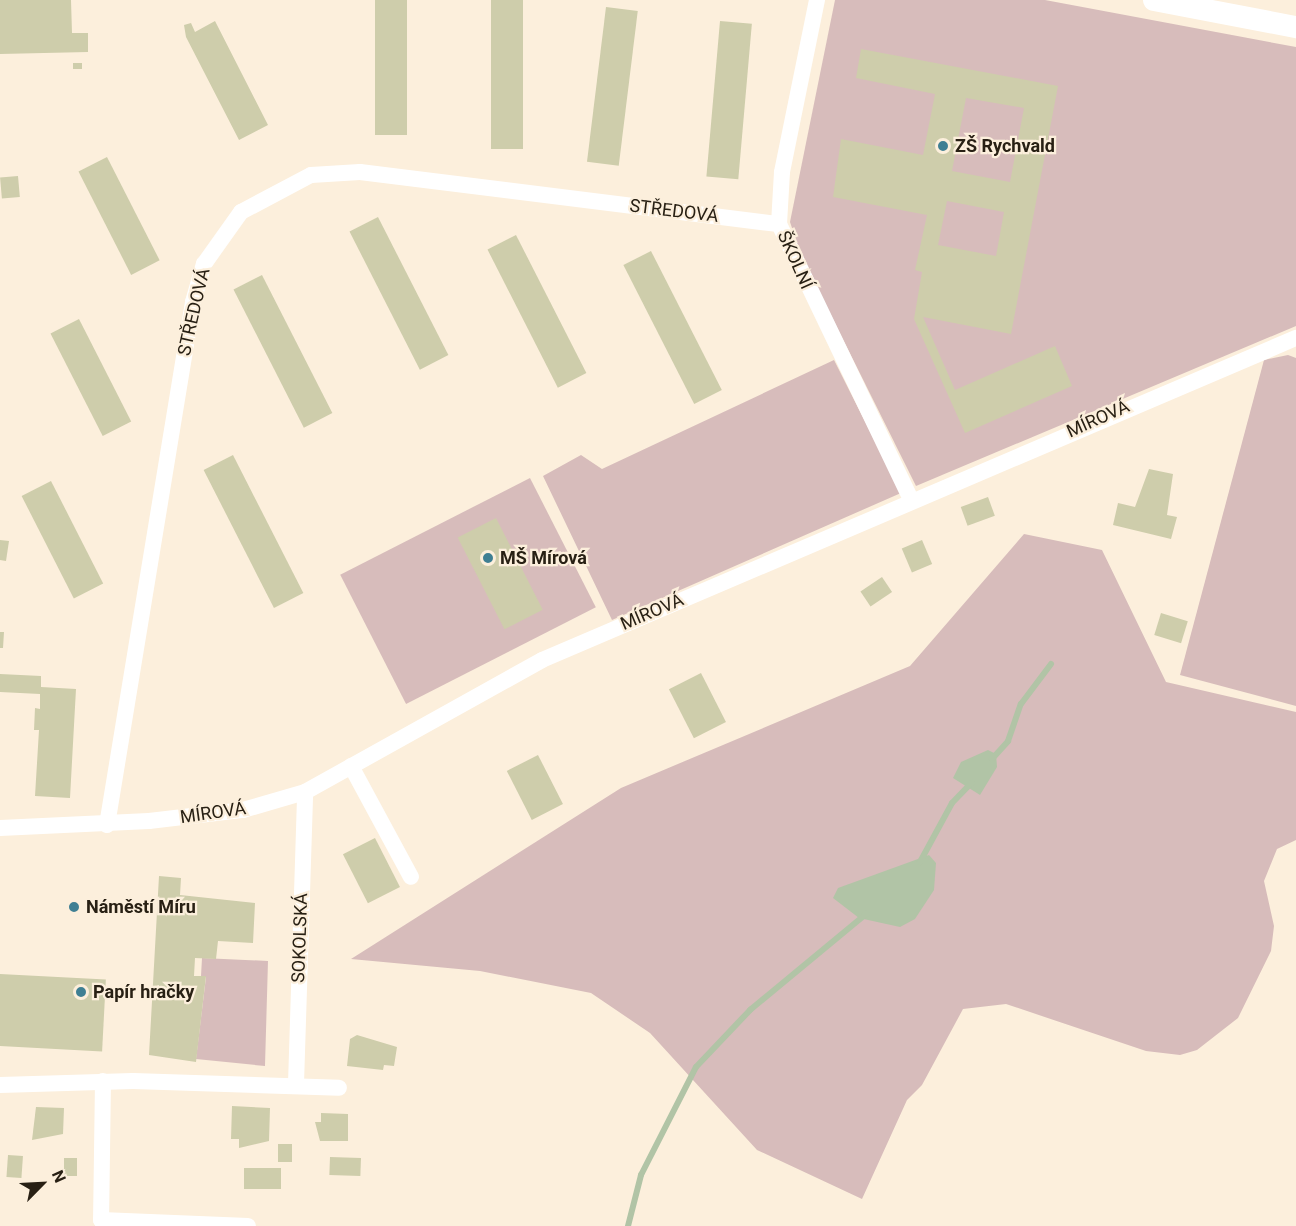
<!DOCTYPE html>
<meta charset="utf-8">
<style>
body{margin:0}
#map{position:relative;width:1296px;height:1226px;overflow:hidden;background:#fcefdc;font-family:Roboto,sans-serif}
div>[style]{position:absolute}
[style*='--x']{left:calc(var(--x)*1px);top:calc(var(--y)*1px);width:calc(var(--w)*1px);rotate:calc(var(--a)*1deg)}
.green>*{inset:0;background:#d7bcbb;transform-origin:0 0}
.water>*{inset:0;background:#b1c4a6}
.stream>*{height:6px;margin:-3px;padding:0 3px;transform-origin:3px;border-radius:3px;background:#b1c4a6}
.building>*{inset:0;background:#cecdab;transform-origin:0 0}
.street>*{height:16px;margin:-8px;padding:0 8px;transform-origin:8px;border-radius:8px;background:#fff}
.secondary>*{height:22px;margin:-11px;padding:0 11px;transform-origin:11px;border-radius:11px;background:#fff}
.dots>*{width:16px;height:16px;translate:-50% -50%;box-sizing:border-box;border:3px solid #fcefdc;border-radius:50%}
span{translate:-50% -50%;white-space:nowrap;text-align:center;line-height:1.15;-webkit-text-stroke:4.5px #fcefdc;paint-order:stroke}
.poi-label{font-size:18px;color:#282014;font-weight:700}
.left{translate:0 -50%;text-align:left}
.street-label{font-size:18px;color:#282014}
.north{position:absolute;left:12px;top:1154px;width:60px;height:60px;-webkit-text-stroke:4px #fcefdc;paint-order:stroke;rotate:66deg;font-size:16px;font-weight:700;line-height:24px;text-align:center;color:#282014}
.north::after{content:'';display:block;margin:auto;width:21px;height:27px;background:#282014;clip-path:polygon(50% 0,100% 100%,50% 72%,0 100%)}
</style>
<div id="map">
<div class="green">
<i style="clip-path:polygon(835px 0,1045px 0,1296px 47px,1296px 326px,916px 486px,801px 255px,790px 222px)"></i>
<i style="clip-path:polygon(1288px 355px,1296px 358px,1296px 706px,1180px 675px,1264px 360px)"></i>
<i style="clip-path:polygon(834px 360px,901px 493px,612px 620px,543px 476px,581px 455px,602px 469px)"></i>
<i style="left:530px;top:478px;width:145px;height:213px;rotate:63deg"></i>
<i style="clip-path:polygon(1024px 534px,1102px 550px,1166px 682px,1296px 712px,1296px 840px,1277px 849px,1264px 881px,1274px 926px,1271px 951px,1238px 1018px,1197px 1050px,1180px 1055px,1146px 1051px,1006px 1004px,963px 1009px,922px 1085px,907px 1100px,862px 1199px,757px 1150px,650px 1033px,591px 993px,480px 971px,351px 959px,621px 788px,910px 666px)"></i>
<i style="clip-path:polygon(202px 958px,268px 961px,265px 1066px,196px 1059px,206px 977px,201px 976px)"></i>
</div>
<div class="water">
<i style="clip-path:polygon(988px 750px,996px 754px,997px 767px,980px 795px,953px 778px,961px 762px)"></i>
<i style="clip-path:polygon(929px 855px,936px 863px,934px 890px,915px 919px,900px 927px,859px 918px,833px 898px,838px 888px)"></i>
</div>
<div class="stream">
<i style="--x:992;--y:759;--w:24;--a:-48"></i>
<i style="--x:1008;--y:741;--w:39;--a:-71"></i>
<i style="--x:1021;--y:704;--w:50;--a:-53.1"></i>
<i style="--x:920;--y:862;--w:67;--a:-61.5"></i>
<i style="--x:952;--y:803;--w:28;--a:-46"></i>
<i style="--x:628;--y:1226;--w:53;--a:-75.7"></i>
<i style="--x:641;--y:1175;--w:121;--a:-63"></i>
<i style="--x:696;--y:1067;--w:79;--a:-46.5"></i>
<i style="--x:750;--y:1010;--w:151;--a:-39.6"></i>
</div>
<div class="building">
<i style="clip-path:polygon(0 0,71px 0,72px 33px,88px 33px,88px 52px,0 54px)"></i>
<i style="left:375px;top:0;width:32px;height:135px"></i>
<i style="left:491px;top:0;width:32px;height:149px"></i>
<i style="left:606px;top:7px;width:32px;height:156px;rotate:7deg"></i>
<i style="clip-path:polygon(215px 21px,268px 125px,239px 140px,186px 37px,184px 25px,191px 23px,195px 32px)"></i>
<i style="left:720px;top:21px;width:32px;height:156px;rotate:5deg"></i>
<i style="clip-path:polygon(evenodd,861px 49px,1058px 86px,1011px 334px,923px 317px,955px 390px,1055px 346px,1072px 386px,965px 433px,914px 319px,922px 272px,915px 270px,927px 215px,833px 197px,841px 139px,923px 155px,935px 94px,856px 78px,861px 49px,966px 98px,1024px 108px,1010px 182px,952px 171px,966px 98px,861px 49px,947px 201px,1004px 212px,996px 256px,938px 245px,947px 201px)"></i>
<i style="left:73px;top:63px;width:9px;height:6px"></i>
<i style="left:107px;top:157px;width:116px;height:32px;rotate:63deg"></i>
<i style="left:18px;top:176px;width:21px;height:18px;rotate:85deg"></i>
<i style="left:378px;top:217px;width:155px;height:32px;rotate:63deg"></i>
<i style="left:516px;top:235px;width:155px;height:32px;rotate:63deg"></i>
<i style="left:651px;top:251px;width:156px;height:31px;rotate:63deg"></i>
<i style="left:262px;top:275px;width:155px;height:32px;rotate:63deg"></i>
<i style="left:79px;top:319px;width:115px;height:32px;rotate:63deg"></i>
<i style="left:233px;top:455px;width:155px;height:33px;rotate:63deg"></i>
<i style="clip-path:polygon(1149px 469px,1173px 474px,1167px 515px,1177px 517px,1171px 539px,1113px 525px,1118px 503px,1135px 507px)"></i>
<i style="left:51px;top:481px;width:115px;height:33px;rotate:63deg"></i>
<i style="left:988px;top:497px;width:20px;height:29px;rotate:70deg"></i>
<i style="left:496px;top:518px;width:103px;height:43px;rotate:63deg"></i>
<i style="clip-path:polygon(0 540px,9px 541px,6px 561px,0 560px)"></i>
<i style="left:922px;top:540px;width:26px;height:22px;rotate:67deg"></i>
<i style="left:882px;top:577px;width:18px;height:26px;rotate:56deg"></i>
<i style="left:1161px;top:613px;width:28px;height:23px;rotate:17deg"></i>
<i style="clip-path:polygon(0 632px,4px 632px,3px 648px,0 648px)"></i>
<i style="left:701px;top:673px;width:55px;height:36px;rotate:63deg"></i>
<i style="clip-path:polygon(0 674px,41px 676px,41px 687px,76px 689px,70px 798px,35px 796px,39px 730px,34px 730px,35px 708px,40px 709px,40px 694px,0 692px)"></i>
<i style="left:538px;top:755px;width:55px;height:35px;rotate:63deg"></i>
<i style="left:375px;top:838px;width:55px;height:36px;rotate:63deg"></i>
<i style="clip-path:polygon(159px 876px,181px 878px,180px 895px,255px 903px,253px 943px,218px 941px,216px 959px,195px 958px,194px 976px,206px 976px,196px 1062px,149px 1055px)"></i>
<i style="left:0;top:974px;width:106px;height:72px;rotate:3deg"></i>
<i style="clip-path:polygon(357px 1035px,397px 1047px,394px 1066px,384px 1065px,383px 1070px,347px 1066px,350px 1039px)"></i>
<i style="clip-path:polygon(232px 1106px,270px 1108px,269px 1141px,239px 1148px,239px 1139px,231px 1139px)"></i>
<i style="clip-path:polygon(36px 1107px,64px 1108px,63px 1134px,32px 1140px)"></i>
<i style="clip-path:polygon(321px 1113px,348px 1114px,348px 1141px,320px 1141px,315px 1122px,321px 1122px)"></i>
<i style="left:278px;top:1144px;width:14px;height:18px"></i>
<i style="left:8px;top:1155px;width:15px;height:22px;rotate:4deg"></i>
<i style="left:330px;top:1157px;width:31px;height:18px;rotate:2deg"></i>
<i style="left:64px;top:1158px;width:13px;height:18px"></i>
<i style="left:244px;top:1168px;width:37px;height:21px"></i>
</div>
<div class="street">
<i style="--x:817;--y:0;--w:176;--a:101.5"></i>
<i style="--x:782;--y:172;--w:52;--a:93.3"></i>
<i style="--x:779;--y:224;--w:306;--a:64.4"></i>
<i style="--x:351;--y:766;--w:126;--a:61.6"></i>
<i style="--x:107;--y:825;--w:530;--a:-80.66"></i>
<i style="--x:193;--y:302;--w:40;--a:-74"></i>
<i style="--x:204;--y:264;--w:64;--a:-54.6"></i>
<i style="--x:241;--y:212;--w:79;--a:-27.9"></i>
<i style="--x:311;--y:175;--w:49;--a:-3.5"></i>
<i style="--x:360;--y:172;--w:422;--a:7.1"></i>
<i style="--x:0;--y:828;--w:149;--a:-2.7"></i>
<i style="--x:149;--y:821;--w:95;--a:-6.7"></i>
<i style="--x:243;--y:810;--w:65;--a:-16.2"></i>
<i style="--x:305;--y:792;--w:271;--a:-29.1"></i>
<i style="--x:542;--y:660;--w:820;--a:-23.13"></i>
<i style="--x:103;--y:1081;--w:139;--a:90.8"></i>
<i style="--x:101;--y:1220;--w:147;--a:2.3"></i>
<i style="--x:296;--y:1084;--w:292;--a:-88.2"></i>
<i style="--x:0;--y:1085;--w:133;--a:-1.7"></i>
<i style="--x:133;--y:1081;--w:206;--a:1.9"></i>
</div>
<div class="secondary">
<i style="--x:1154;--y:0;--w:145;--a:10.8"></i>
</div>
<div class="dots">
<i style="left:943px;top:146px;background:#3f7f93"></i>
<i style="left:488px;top:558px;background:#3f7f93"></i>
<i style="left:74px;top:907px;background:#3f7f93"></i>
<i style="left:81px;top:992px;background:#3f7f93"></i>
</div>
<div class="poi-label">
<span class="left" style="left:955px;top:146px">ZŠ Rychvald</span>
<span class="left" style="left:500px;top:558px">MŠ Mírová</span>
<span class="left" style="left:86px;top:907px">Náměstí Míru</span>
<span class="left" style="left:93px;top:992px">Papír hračky</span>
</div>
<div class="street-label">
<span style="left:674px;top:211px;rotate:7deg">STŘEDOVÁ</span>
<span style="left:795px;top:260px;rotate:66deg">ŠKOLNÍ</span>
<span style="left:194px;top:312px;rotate:-77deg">STŘEDOVÁ</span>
<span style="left:1098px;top:419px;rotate:-24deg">MÍROVÁ</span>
<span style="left:652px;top:612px;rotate:-23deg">MÍROVÁ</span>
<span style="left:213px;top:813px;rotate:-8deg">MÍROVÁ</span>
<span style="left:300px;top:938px;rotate:-88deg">SOKOLSKÁ</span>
</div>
<div class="north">N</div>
</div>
